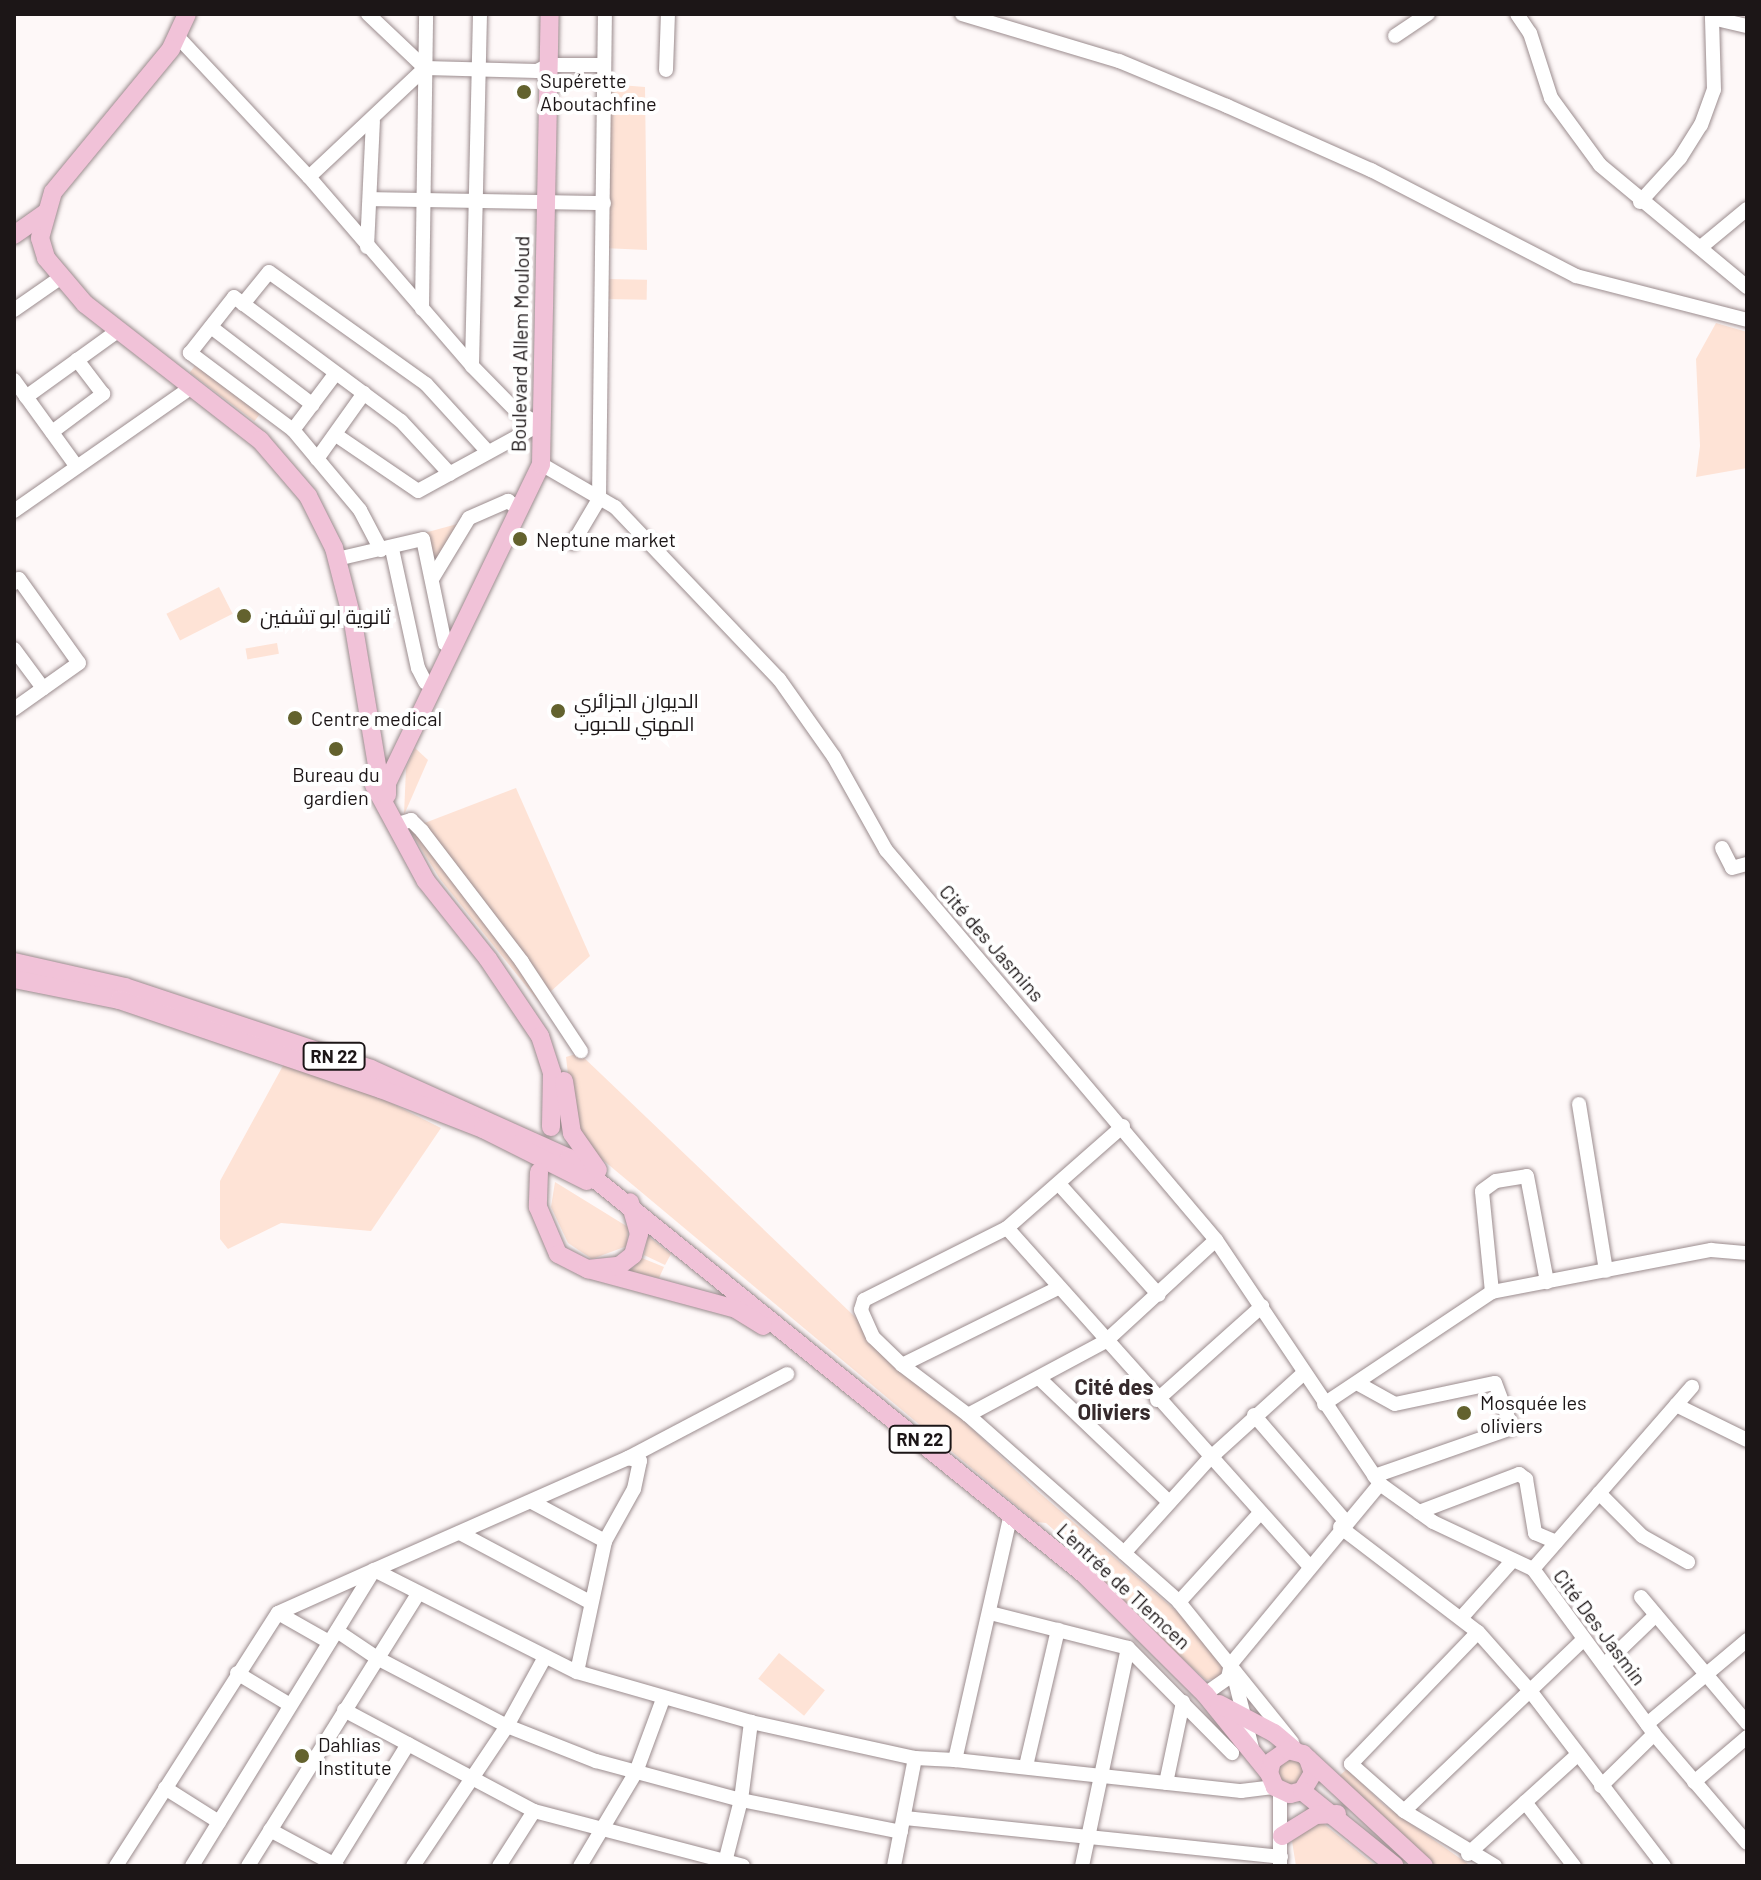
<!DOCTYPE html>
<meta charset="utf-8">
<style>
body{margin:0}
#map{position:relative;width:1761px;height:1880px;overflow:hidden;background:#fef8f8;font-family:Barlow,Cairo,sans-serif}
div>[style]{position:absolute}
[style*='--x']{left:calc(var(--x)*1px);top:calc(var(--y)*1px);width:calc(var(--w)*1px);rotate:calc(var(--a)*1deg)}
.green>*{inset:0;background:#fee3d6;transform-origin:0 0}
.roads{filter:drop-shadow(0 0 2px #9b8c8e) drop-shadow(0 0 2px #9b8c8e)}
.minor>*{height:14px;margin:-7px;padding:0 7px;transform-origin:7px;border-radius:7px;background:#fff}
.major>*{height:18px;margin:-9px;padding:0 9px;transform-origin:9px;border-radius:9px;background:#f1c2d8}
.dots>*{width:22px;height:22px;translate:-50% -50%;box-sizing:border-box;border:4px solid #fff;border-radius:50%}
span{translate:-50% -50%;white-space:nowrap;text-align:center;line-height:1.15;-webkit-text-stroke:8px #fff;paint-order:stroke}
.shield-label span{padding:2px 6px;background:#fff;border:2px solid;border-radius:6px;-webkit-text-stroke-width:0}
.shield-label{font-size:18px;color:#1c1617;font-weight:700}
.poi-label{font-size:20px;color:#1c1617}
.left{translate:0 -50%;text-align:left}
.street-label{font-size:20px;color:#1c1617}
.neighbourhood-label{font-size:22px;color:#362a2c;font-weight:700}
.frame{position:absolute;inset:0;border:16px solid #1c1617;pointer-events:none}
</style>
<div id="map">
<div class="green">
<i style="clip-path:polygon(607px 84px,645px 87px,647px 250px,603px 248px)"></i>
<i style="left:605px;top:279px;width:42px;height:20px;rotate:1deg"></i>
<i style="clip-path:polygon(1716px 323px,1747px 332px,1747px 468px,1696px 477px,1700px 446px,1696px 359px)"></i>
<i style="left:197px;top:363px;width:81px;height:12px;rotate:37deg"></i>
<i style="clip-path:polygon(461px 523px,434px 568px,424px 533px)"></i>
<i style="left:219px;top:587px;width:30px;height:59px;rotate:63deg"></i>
<i style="left:277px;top:643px;width:11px;height:32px;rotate:80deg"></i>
<i style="clip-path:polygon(415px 748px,428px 760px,404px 815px,406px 768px)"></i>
<i style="clip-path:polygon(516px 788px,590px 956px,539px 1002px,440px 879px,409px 829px)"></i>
<i style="clip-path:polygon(579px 1053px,1034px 1488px,1182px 1616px,1226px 1663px,1219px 1678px,1206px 1680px,1093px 1578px,1094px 1565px,1046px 1523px,1036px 1522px,585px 1145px,571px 1100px,566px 1057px)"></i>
<i style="clip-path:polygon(285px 1062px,371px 1093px,441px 1128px,371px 1231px,281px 1223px,228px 1249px,220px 1239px,220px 1181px)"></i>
<i style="clip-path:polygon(555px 1182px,628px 1227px,627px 1246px,592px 1259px,568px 1243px,551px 1207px)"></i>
<i style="clip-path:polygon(648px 1236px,671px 1254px,665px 1265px,644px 1255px)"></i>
<i style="clip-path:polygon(642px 1258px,664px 1267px,659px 1278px,630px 1271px)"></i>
<i style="left:779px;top:1653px;width:59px;height:33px;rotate:39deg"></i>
<i style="clip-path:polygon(1286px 1758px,1305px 1764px,1302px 1785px,1283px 1786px,1276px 1769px)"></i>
<i style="clip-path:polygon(1347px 1769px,1384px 1805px,1471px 1866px,1431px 1866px,1338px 1777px)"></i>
<i style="clip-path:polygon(1319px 1820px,1376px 1866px,1296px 1866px,1292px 1841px)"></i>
</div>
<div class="roads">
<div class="minor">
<i style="--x:368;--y:14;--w:79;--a:43.5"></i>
<i style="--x:425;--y:68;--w:112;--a:1.5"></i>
<i style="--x:537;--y:71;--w:13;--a:-27"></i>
<i style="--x:549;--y:65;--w:55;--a:0"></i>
<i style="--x:962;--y:14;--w:164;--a:16.7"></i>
<i style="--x:1119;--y:61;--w:117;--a:22.6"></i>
<i style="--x:1227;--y:106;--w:158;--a:24"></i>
<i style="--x:1371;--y:170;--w:231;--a:27.3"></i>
<i style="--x:1576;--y:276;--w:177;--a:14.4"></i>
<i style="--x:1517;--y:14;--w:23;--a:56"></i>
<i style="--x:1530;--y:33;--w:68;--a:72.1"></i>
<i style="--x:1551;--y:98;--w:83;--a:53.8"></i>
<i style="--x:1600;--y:165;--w:191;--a:39.7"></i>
<i style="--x:177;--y:36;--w:193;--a:46.9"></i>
<i style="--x:309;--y:177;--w:250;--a:49.2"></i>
<i style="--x:472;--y:366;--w:64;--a:45.6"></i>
<i style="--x:517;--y:412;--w:19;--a:28"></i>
<i style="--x:1395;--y:36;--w:40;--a:-34"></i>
<i style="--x:666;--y:70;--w:56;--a:-88"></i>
<i style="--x:309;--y:177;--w:159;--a:-43.2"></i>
<i style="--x:371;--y:199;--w:233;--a:1"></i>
<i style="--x:1640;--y:202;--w:59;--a:-47.7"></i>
<i style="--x:1680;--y:158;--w:39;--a:-58"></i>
<i style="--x:1701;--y:125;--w:37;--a:-70"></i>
<i style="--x:1714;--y:90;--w:72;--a:-91.6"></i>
<i style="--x:1712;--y:18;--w:36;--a:13"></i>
<i style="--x:367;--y:247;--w:126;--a:-87.3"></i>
<i style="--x:1701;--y:247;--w:60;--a:-39.6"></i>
<i style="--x:243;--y:304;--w:41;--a:-50.9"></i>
<i style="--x:269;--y:272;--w:193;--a:35.5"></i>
<i style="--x:426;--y:384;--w:92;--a:47.6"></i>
<i style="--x:422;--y:309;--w:295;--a:-89.2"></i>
<i style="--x:14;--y:310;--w:56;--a:-34.8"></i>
<i style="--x:211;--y:327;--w:128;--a:37.4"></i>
<i style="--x:472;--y:366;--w:352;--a:-88.7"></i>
<i style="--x:14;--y:380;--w:107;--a:54.1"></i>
<i style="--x:26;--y:397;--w:115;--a:-35.8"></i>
<i style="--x:293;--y:430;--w:71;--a:-53"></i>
<i style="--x:52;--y:432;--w:64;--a:-36.7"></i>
<i style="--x:103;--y:394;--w:43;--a:-127.4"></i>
<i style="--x:336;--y:435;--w:99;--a:34.3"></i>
<i style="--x:418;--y:491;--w:133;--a:-28.7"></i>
<i style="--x:317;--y:459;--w:81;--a:-54.5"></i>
<i style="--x:541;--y:464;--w:86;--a:30.2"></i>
<i style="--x:615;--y:507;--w:238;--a:46.4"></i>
<i style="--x:779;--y:679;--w:95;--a:54.8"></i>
<i style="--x:834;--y:757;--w:107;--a:60.8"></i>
<i style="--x:886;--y:850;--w:511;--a:49.76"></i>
<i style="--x:1216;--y:1240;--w:294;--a:56.1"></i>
<i style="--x:1380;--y:1484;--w:65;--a:35.6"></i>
<i style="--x:1433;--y:1522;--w:110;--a:25.2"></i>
<i style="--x:1533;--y:1569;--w:205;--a:53.7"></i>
<i style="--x:1654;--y:1734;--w:143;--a:49.5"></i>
<i style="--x:14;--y:511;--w:217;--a:-34.9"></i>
<i style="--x:573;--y:543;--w:51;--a:-59.4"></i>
<i style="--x:599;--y:499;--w:485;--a:-89.3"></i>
<i style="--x:392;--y:549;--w:122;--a:77.7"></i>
<i style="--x:418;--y:668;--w:16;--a:63"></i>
<i style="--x:381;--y:550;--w:45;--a:-117.7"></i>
<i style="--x:360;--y:510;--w:104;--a:-129.9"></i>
<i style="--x:293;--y:430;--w:129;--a:-143.2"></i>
<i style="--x:190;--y:353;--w:71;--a:-51.8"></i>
<i style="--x:234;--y:297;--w:208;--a:36.6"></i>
<i style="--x:401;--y:421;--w:72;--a:47.2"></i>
<i style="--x:337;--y:559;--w:88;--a:-13.1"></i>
<i style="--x:423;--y:539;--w:107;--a:78.2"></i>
<i style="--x:432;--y:579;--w:71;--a:-58.8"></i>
<i style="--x:469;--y:518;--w:43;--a:-23.6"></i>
<i style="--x:508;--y:501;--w:11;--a:38"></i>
<i style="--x:14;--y:583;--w:6;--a:-39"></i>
<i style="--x:19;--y:579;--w:103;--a:54.5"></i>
<i style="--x:79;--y:663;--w:80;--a:144.7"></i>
<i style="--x:14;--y:649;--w:49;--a:53.4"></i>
<i style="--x:395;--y:825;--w:17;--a:-17"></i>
<i style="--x:411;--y:820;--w:16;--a:45"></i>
<i style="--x:422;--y:831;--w:165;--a:52.6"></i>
<i style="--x:522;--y:962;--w:107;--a:56.5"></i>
<i style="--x:1722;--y:848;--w:22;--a:63"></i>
<i style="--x:1732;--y:868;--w:16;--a:-15"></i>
<i style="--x:1579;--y:1104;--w:169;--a:80.8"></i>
<i style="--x:1123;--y:1126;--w:154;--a:138.7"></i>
<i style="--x:1007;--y:1228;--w:160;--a:153.3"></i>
<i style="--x:864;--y:1300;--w:10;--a:107"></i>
<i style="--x:861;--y:1310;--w:30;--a:66"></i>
<i style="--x:873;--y:1337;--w:40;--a:44"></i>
<i style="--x:902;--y:1365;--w:83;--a:37.1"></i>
<i style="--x:968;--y:1415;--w:282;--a:41.5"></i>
<i style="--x:1179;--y:1602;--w:180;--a:51.1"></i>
<i style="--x:1059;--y:1184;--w:149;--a:48"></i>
<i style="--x:1007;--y:1228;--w:455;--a:48.2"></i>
<i style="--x:1492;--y:1292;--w:101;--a:-95.7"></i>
<i style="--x:1482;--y:1191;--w:17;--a:-36"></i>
<i style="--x:1496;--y:1181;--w:31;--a:-9"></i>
<i style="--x:1527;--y:1176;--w:108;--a:79.3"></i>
<i style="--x:902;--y:1365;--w:174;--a:-26.3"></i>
<i style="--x:1041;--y:1380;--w:177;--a:43.6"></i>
<i style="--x:1357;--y:1383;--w:43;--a:28.9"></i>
<i style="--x:1395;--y:1404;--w:102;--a:-11.9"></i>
<i style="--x:1495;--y:1383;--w:48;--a:69.3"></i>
<i style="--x:1512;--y:1428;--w:146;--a:160.8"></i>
<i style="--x:1157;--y:1400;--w:141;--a:-41.8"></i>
<i style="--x:1324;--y:1404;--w:202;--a:-33.7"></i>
<i style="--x:1492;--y:1292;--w:223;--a:-10.9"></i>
<i style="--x:1711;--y:1250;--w:36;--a:5"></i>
<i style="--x:1676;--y:1405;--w:79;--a:26.2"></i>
<i style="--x:968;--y:1415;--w:157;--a:-28.2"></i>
<i style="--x:1106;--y:1341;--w:149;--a:-42.6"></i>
<i style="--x:1254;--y:1415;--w:141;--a:49.3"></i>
<i style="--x:1599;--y:1493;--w:61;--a:45"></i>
<i style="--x:1642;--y:1536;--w:53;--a:29.5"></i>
<i style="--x:532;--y:1502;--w:83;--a:28.1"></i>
<i style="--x:1419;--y:1512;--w:107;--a:-20.8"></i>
<i style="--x:1519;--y:1474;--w:9;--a:36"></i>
<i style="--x:1526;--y:1479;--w:55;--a:80.5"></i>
<i style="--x:1535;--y:1533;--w:23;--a:23"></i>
<i style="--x:1340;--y:1527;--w:173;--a:37.3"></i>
<i style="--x:460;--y:1533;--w:147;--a:28"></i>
<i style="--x:1124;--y:1553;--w:127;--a:-47.9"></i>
<i style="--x:1209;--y:1459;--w:128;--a:-42.2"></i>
<i style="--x:1533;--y:1569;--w:242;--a:-48.9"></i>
<i style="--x:1641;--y:1597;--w:165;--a:49.9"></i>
<i style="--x:1179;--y:1602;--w:119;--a:-47.7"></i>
<i style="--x:278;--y:1613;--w:59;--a:29.6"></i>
<i style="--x:990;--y:1613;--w:142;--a:14.2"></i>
<i style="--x:1128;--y:1648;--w:148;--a:45.3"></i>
<i style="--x:1462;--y:1617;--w:76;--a:-48.2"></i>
<i style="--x:337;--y:1631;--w:48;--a:34"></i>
<i style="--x:377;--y:1658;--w:147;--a:27.6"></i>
<i style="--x:507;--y:1726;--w:96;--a:21.5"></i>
<i style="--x:596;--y:1761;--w:150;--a:15.1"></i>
<i style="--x:741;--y:1800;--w:163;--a:11.3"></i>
<i style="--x:1604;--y:1665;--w:72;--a:-43.9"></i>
<i style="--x:577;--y:1672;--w:134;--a:-77.9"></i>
<i style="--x:605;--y:1541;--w:60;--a:-60.9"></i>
<i style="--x:634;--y:1489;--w:29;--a:-78"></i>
<i style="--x:640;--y:1461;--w:12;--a:-166"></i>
<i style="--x:1233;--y:1672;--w:82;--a:76"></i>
<i style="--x:237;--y:1673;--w:62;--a:31.1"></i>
<i style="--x:1205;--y:1694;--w:28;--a:-35"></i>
<i style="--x:1228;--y:1678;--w:14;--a:-78"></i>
<i style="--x:1231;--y:1664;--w:234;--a:-50.4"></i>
<i style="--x:344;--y:1710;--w:215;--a:28"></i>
<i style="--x:534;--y:1811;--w:216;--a:14.7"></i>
<i style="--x:1647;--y:1724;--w:131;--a:-40"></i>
<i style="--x:955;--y:1760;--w:288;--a:6.2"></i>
<i style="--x:1241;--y:1791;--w:34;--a:-7"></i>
<i style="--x:1026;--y:1766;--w:140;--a:-76.8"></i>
<i style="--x:1694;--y:1782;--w:70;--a:-40.3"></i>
<i style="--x:1166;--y:1783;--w:83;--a:-78.1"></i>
<i style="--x:1601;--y:1786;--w:74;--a:-44.5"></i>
<i style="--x:165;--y:1788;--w:64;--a:32.2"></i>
<i style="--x:1525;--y:1802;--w:81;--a:52.6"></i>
<i style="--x:1404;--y:1811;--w:249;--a:-43.7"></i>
<i style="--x:905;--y:1818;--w:378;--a:5.9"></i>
<i style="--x:270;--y:1830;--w:76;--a:28.2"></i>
<i style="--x:1468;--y:1854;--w:147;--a:-42.2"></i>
<i style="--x:334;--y:1864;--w:141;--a:-58.3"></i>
<i style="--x:116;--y:1866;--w:300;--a:-57.4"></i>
<i style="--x:278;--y:1613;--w:105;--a:-24.1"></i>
<i style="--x:374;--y:1570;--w:227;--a:26.7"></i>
<i style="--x:577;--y:1672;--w:181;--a:16"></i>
<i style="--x:751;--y:1722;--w:168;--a:12.4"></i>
<i style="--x:915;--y:1758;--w:40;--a:2.9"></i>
<i style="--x:955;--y:1760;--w:253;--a:-77.2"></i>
<i style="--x:192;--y:1866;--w:347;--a:-58.4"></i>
<i style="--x:374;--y:1570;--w:278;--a:-23.8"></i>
<i style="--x:628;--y:1458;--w:180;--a:-27.8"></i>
<i style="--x:248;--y:1866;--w:321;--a:-58"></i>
<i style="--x:413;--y:1866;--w:169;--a:-56.1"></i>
<i style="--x:507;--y:1726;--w:79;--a:-61.2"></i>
<i style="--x:499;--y:1866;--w:65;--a:-57.5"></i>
<i style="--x:580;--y:1866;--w:109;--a:-59.2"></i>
<i style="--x:636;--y:1772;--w:78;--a:-69.7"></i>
<i style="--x:724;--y:1866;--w:68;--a:-75.6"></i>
<i style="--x:741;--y:1800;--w:79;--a:-82.7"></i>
<i style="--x:894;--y:1866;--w:110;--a:-79"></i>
<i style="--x:1082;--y:1866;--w:223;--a:-78.1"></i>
<i style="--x:1280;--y:1866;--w:75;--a:-90"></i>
<i style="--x:1495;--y:1866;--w:106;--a:-148.9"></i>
<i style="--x:1404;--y:1811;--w:71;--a:-138.4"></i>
<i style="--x:1351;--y:1764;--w:183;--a:-46.1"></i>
<i style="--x:1478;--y:1632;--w:80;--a:48.5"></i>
<i style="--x:1531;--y:1692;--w:219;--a:52.6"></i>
</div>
<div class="major">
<i style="--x:187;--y:14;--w:38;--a:115"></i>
<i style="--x:171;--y:49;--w:185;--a:129.5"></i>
<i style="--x:53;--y:192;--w:48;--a:105.8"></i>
<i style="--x:40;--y:238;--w:21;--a:73"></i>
<i style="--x:46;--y:258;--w:60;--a:49.7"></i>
<i style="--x:85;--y:304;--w:222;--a:37.9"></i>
<i style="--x:260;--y:440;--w:74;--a:49.4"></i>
<i style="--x:308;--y:496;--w:58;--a:63.4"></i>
<i style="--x:334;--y:548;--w:76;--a:75.6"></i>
<i style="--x:353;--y:622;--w:157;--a:80.5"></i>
<i style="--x:379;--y:777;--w:9;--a:122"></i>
<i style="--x:374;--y:785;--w:109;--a:61.6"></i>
<i style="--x:426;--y:881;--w:100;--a:51.5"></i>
<i style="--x:488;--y:959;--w:93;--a:56"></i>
<i style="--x:540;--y:1036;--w:39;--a:72"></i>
<i style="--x:552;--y:1073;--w:54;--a:91.1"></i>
<i style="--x:14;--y:235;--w:38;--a:-35"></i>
<i style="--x:387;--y:795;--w:12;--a:-90"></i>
<i style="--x:387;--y:783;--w:354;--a:-64.2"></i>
<i style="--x:541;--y:464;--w:450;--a:-88.9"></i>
<i style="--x:14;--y:962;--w:114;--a:12.7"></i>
<i style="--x:125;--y:987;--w:259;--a:18.4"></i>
<i style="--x:371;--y:1069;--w:217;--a:24.2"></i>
<i style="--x:569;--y:1158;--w:662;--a:38.93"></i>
<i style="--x:1084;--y:1574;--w:170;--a:44.8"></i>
<i style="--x:1205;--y:1694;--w:102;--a:51"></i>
<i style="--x:14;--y:979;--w:107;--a:11.3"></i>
<i style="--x:119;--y:1000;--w:277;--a:18.8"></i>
<i style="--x:381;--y:1089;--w:110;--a:21.4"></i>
<i style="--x:483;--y:1129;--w:116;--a:26.6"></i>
<i style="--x:564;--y:1081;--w:53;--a:81.3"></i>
<i style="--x:572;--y:1133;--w:45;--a:54.9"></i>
<i style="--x:539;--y:1172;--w:35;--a:92"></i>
<i style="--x:538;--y:1207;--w:51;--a:66.9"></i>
<i style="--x:558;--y:1254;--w:34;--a:27"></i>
<i style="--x:588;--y:1269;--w:153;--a:15.1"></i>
<i style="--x:736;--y:1309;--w:32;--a:32"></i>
<i style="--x:588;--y:1269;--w:31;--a:-6"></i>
<i style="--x:619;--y:1266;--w:18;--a:-38"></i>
<i style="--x:633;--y:1255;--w:22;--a:-74"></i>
<i style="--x:639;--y:1234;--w:33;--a:-106"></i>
<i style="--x:1219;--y:1704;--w:62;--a:27.8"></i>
<i style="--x:1274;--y:1733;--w:26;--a:40"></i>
<i style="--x:1308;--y:1759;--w:15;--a:70"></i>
<i style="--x:1313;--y:1773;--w:21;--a:121"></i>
<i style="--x:1302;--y:1791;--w:12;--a:166"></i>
<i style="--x:1290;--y:1794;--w:17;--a:-155"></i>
<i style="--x:1275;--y:1787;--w:15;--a:-113"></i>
<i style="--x:1269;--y:1773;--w:12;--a:-76"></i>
<i style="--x:1272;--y:1761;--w:19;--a:-35"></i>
<i style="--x:1288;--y:1750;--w:16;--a:15"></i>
<i style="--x:1303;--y:1754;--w:165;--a:42.8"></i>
<i style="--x:1302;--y:1791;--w:119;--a:38.9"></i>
<i style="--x:1282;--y:1836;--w:40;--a:-32"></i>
<i style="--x:1316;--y:1815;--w:21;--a:-3"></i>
</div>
</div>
<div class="dots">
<i style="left:524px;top:92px;background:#63622e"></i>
<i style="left:520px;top:539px;background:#63622e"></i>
<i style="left:244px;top:616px;background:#63622e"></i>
<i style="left:558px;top:711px;background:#63622e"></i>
<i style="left:295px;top:718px;background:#63622e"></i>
<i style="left:336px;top:749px;background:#63622e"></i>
<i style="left:1464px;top:1413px;background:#63622e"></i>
<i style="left:302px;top:1756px;background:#63622e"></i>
</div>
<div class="shield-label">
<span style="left:334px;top:1056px">RN 22</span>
<span style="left:920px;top:1439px">RN 22</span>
</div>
<div class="poi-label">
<span class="left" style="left:540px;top:92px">Supérette<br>Aboutachfine</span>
<span class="left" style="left:536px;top:539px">Neptune market</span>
<span class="left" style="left:260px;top:616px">ثانوية ابو تشفين</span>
<span class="left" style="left:574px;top:712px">الديوان الجزائري<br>المهني للحبوب</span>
<span class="left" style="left:311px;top:718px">Centre medical</span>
<span style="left:336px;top:786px">Bureau du<br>gardien</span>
<span class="left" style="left:1480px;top:1414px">Mosquée les<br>oliviers</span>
<span class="left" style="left:318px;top:1756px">Dahlias<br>Institute</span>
</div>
<div class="street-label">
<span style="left:520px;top:344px;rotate:-89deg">Boulevard Allem Mouloud</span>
<span style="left:992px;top:943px;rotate:49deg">Cité des Jasmins</span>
<span style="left:1124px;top:1586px;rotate:43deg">L'entrée de Tlemcen</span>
<span style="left:1600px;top:1627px;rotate:53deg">Cité Des Jasmin</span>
</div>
<div class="neighbourhood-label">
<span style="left:1114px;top:1399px">Cité des<br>Oliviers</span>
</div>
<div class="frame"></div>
</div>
